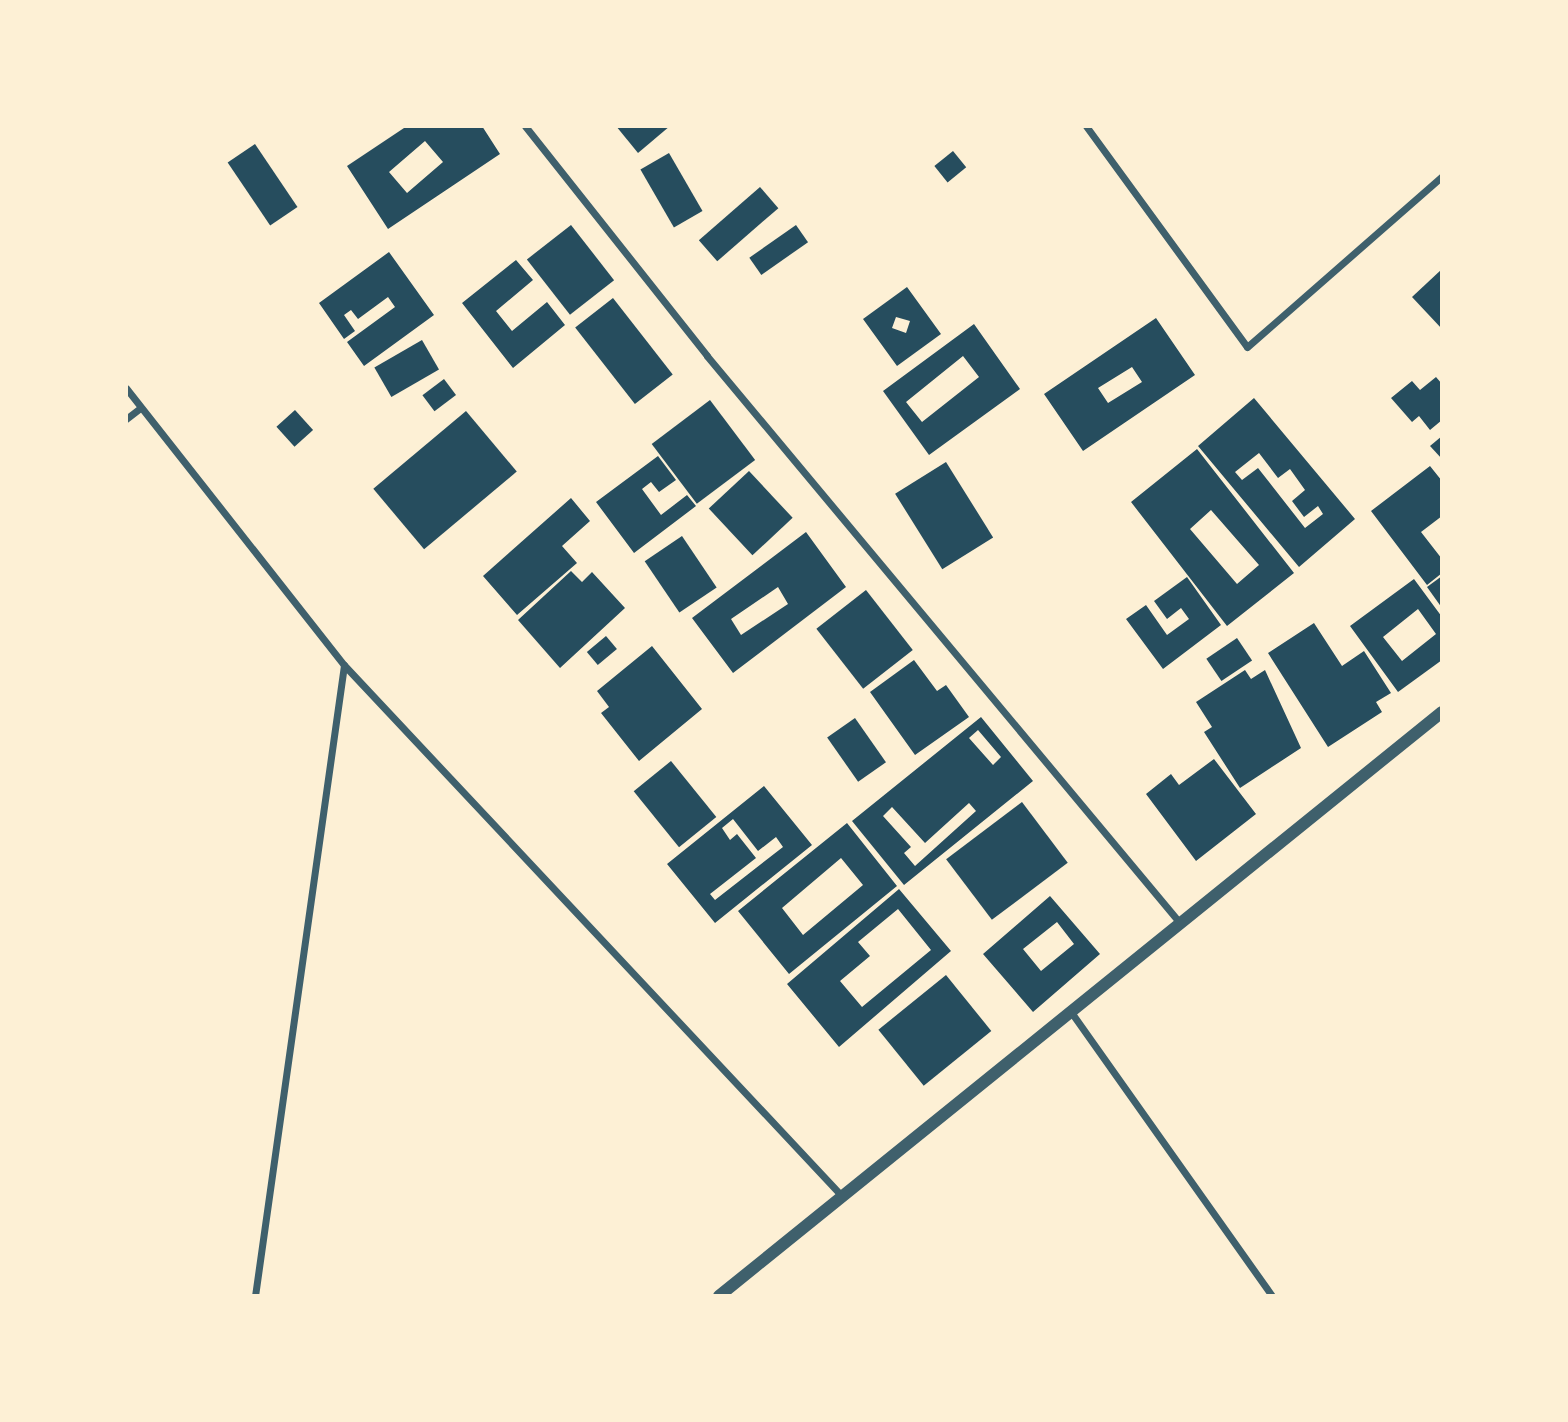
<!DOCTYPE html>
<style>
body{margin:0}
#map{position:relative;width:1568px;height:1422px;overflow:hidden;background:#fdf0d5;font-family:Roboto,sans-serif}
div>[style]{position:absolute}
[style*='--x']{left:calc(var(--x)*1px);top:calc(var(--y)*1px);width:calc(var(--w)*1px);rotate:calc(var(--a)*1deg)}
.building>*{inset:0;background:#264d5e;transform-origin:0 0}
.minor>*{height:7px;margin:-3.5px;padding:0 3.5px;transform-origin:3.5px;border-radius:3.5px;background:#3f606c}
.tertiary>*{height:12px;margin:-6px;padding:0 6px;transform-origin:6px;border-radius:6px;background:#3f606c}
span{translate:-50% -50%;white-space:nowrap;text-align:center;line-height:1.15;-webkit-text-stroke:7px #fdf0d5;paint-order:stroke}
.frame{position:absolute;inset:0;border:128px solid #fdf0d5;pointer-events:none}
</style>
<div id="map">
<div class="building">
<i style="clip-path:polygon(evenodd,407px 126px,482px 126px,500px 154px,388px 229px,347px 166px,407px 126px,425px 141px,443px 162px,407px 193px,389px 172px,425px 141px)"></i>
<i style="clip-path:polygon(616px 126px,670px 126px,638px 153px)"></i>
<i style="left:255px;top:144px;width:76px;height:33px;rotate:56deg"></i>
<i style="left:953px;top:151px;width:21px;height:24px;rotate:51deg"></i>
<i style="left:669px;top:153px;width:67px;height:33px;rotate:60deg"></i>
<i style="left:760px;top:187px;width:28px;height:81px;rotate:49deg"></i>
<i style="left:571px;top:225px;width:70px;height:56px;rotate:52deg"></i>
<i style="left:796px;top:225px;width:21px;height:57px;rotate:55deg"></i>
<i style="clip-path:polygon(389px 252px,434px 315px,364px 366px,347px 342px,395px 307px,388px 297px,358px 319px,351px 310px,344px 315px,355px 331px,344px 339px,319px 303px)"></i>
<i style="clip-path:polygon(516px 260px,533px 280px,496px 311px,512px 331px,547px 302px,565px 325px,513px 368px,462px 303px)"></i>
<i style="clip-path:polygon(1442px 269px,1442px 329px,1412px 297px)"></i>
<i style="clip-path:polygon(evenodd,907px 287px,941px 334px,897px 366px,863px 319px,907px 287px,896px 317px,910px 321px,906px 333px,892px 328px,896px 317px)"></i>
<i style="left:613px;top:298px;width:97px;height:48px;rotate:52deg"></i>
<i style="clip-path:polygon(evenodd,1156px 318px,1195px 375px,1083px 451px,1044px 394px,1156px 318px,1132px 367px,1142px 382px,1108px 403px,1098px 388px,1132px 367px)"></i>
<i style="clip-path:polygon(evenodd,974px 324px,1020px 389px,929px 455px,883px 391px,974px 324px,963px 356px,979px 377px,922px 422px,906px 402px,963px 356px)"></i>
<i style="left:422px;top:340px;width:34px;height:55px;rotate:60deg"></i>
<i style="clip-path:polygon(1436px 377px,1442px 384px,1442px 420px,1430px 430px,1419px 416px,1412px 422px,1391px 398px,1412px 381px,1420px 390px)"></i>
<i style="left:444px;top:379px;width:20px;height:27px;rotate:53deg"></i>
<i style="clip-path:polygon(evenodd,1254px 398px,1355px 519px,1299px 567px,1198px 446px,1254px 398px,1259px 453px,1278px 478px,1290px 469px,1305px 490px,1292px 501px,1304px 517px,1318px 506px,1323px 514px,1305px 528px,1258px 468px,1242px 480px,1235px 472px,1259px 453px)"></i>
<i style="left:710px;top:400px;width:75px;height:73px;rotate:53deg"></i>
<i style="left:295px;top:410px;width:27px;height:25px;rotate:48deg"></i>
<i style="left:466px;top:411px;width:79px;height:121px;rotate:50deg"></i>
<i style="clip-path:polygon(1442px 436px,1442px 459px,1430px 446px)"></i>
<i style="clip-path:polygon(evenodd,1197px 449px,1294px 573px,1227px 626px,1131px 502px,1197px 449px,1211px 510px,1259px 565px,1237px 584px,1190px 529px,1211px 510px)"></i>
<i style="clip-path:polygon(658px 456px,676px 480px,659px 492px,651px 482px,642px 489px,661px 515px,687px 495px,696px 506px,634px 553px,596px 502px)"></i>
<i style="left:946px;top:462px;width:89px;height:60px;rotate:58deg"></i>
<i style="clip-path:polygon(1430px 466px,1442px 481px,1442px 516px,1421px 532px,1442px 559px,1442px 573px,1427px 585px,1371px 511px)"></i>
<i style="left:749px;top:471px;width:64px;height:55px;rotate:47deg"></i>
<i style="clip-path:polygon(571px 498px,590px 521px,562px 546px,577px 563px,517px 615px,483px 576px)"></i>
<i style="clip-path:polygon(evenodd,806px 532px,846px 587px,733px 673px,692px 618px,806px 532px,778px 587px,788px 604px,741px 635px,731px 619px,778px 587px)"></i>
<i style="left:682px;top:536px;width:62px;height:45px;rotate:56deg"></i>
<i style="clip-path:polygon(571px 571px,582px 582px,592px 572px,625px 608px,560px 668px,518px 620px)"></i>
<i style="clip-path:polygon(1442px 576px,1442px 608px,1427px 587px)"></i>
<i style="clip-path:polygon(1187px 577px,1221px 625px,1163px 669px,1126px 619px,1146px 605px,1167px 635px,1189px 619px,1181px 608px,1167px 619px,1154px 601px)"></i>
<i style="clip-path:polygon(evenodd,1414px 579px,1442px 617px,1442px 660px,1398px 692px,1350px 626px,1414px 579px,1418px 609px,1436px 634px,1402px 661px,1383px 637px,1418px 609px)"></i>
<i style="left:866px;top:590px;width:76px;height:63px;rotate:52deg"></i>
<i style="clip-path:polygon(1314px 623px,1342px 666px,1364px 651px,1391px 693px,1376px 702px,1382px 712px,1328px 747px,1268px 653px)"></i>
<i style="left:606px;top:636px;width:17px;height:25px;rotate:50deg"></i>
<i style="left:1237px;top:638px;width:27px;height:37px;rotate:56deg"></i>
<i style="clip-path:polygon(652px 646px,702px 709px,639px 761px,601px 713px,609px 707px,597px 691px)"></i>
<i style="clip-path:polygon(914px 660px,937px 691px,946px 685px,969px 717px,915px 755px,870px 692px)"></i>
<i style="clip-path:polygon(1245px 670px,1251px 679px,1265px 670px,1301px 748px,1240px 788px,1204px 732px,1212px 727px,1196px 702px)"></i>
<i style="clip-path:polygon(evenodd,981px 717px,1033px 781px,904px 885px,852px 821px,981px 717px,978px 730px,1001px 757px,993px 765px,969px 738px,978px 730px,981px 717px,969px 803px,976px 811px,915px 866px,904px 853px,911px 847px,883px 816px,892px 807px,925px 843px,969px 803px)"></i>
<i style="left:855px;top:718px;width:54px;height:34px;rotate:55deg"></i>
<i style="clip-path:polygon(1214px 759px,1256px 814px,1196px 861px,1146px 794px,1171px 774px,1179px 785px)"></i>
<i style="left:671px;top:761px;width:72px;height:48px;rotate:51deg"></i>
<i style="clip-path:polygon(evenodd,764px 786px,812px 845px,715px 923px,667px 864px,764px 786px,733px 819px,758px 851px,776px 837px,783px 847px,715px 900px,710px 894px,756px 858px,737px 834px,730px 840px,722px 828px,733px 819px)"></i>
<i style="left:1022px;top:802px;width:76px;height:95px;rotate:53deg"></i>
<i style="clip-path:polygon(evenodd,847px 823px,897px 886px,789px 974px,738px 911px,847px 823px,841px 858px,863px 885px,803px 935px,782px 908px,841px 858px)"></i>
<i style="clip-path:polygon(evenodd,899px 889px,951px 951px,839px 1047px,787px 984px,899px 889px,898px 909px,931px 950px,862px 1007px,840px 981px,870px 956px,858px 942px,898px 909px)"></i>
<i style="clip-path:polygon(evenodd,1050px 896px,1100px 954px,1033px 1012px,983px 954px,1050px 896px,1057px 922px,1074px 944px,1041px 971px,1023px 949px,1057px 922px)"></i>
<i style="left:946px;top:975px;width:72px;height:87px;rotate:51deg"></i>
</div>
<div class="minor">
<i style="--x:525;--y:126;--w:293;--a:51.6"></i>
<i style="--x:707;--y:356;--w:738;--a:50.16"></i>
<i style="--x:1086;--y:126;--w:273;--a:53.9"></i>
<i style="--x:1247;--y:347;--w:259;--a:-41.2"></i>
<i style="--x:126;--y:388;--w:352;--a:51.8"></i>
<i style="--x:344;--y:665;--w:728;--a:46.84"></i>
<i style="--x:126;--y:419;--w:16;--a:-38"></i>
<i style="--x:1071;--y:1012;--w:348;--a:54.7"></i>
<i style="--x:255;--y:1296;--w:637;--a:-81.97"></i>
</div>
<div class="tertiary">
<i style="--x:719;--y:1296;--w:929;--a:-38.93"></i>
</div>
<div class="frame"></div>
</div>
